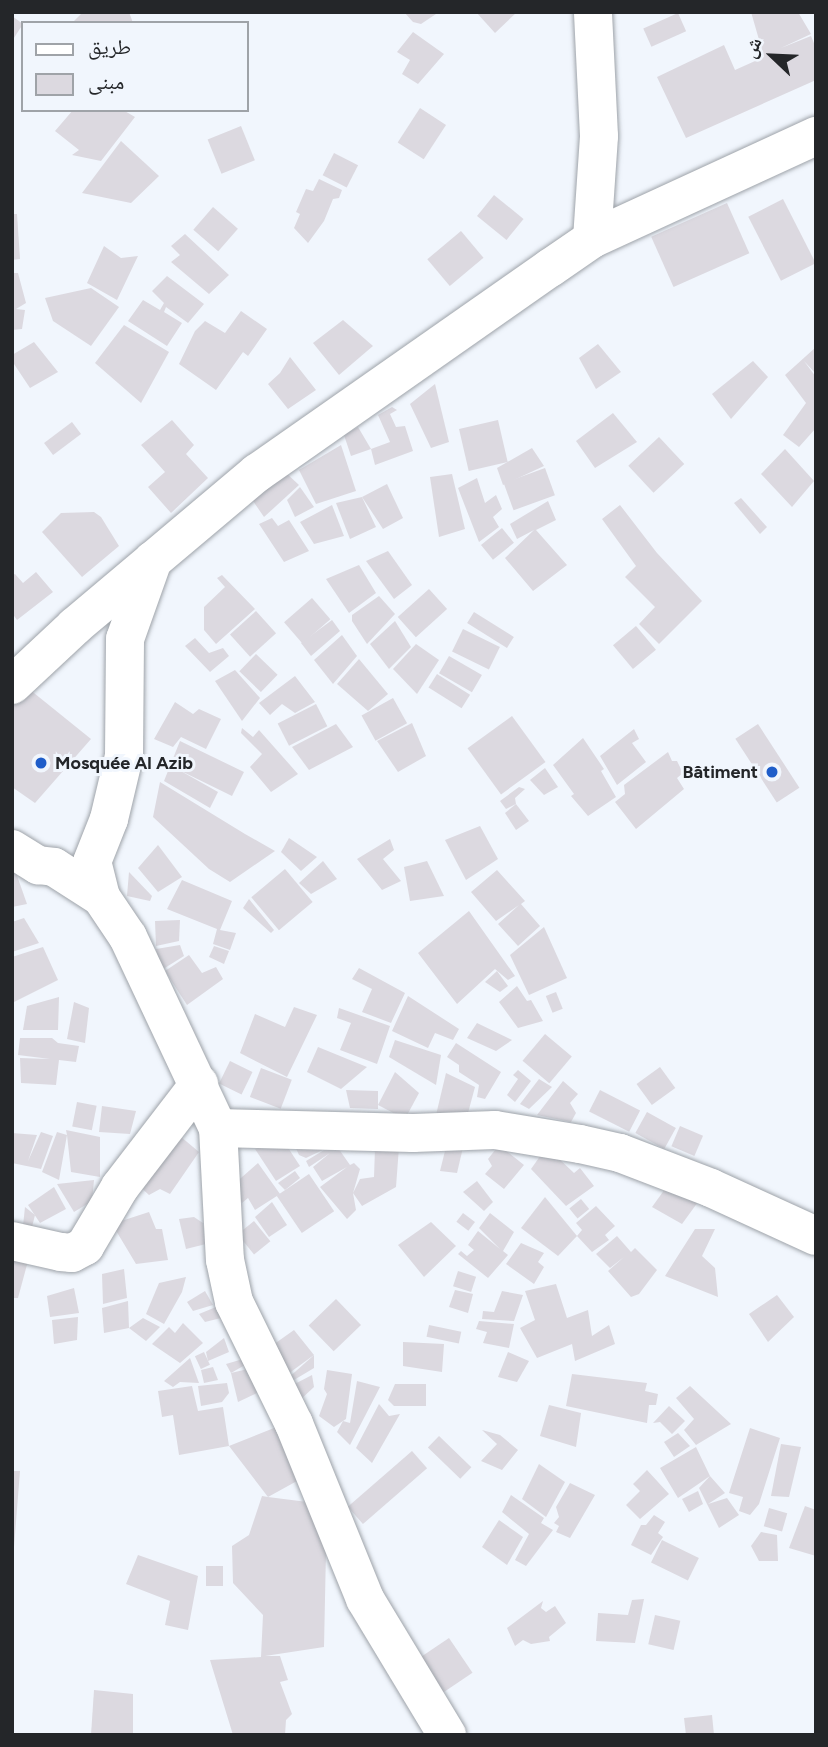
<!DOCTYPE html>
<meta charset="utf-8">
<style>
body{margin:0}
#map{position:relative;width:828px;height:1747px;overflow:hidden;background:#f1f6fd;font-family:Figtree,"Noto Naskh Arabic",sans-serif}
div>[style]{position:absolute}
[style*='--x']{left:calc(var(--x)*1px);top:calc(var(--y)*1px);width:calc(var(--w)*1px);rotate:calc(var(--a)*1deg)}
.building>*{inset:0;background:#dcd9e0;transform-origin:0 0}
.roads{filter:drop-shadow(0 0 2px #9ea3a9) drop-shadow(0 0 2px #9ea3a9)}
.minor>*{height:38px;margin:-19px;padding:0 19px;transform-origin:19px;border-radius:19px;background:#fff}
.dots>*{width:19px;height:19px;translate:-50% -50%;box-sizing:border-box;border:4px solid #f1f6fd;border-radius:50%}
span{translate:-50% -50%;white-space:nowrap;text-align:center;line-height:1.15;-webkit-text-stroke:6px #f1f6fd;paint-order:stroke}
.poi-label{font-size:18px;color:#242629;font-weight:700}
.left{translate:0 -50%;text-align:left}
.right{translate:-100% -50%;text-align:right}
.frame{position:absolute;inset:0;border:14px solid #242629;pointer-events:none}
.legend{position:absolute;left:21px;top:21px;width:228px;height:91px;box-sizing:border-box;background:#f1f6fd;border:2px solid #9fa3a8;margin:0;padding:9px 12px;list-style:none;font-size:21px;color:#242629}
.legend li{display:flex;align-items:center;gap:14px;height:35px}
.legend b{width:35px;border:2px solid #9fa3a8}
.north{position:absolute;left:737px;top:21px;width:70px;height:70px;-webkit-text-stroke:5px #f1f6fd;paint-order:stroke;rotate:293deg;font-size:19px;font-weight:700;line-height:28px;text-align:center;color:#242629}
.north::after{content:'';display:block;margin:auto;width:24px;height:32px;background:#242629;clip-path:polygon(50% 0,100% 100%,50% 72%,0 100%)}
</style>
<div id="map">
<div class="building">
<i style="clip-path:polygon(83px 12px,129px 12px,133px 23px,72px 23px)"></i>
<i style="clip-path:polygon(404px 12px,439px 12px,421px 24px,413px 22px)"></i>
<i style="clip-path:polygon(476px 12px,517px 12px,495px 33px)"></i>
<i style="clip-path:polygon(751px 12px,798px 12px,811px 34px,781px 48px,811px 36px,816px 48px,816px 80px,686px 138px,657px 77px,724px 45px,735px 70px,764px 57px)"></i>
<i style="left:678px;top:13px;width:20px;height:38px;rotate:66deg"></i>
<i style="clip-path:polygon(12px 16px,23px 24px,12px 41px)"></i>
<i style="clip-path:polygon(413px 32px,444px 54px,418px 84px,402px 74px,410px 60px,397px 52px)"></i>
<i style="left:420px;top:108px;width:31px;height:41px;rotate:33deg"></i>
<i style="clip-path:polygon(73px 110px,123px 110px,135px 117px,101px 161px,72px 155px,79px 150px,55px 131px)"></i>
<i style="left:241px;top:126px;width:37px;height:36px;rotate:68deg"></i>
<i style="clip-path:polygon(121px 141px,159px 176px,131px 203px,82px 193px)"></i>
<i style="left:334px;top:153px;width:27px;height:25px;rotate:27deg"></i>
<i style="clip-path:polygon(319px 179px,342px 190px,339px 198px,333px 199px,324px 221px,308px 243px,294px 228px,300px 214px,296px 212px,306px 189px,313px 191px)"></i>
<i style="left:494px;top:195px;width:38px;height:27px;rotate:39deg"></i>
<i style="left:783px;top:199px;width:72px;height:39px;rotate:63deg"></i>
<i style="left:727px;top:203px;width:55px;height:83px;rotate:66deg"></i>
<i style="left:213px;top:207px;width:33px;height:30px;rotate:41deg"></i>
<i style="clip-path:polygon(12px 214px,17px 214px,20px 259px,12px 260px)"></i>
<i style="left:461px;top:231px;width:35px;height:44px;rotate:50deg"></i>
<i style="clip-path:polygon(185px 234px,229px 275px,209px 294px,171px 262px,180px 255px,171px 246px)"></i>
<i style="clip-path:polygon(104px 246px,121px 258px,138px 256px,117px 300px,87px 283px)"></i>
<i style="clip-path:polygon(12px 273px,18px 273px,26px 303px,16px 309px,25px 310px,22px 329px,12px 330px)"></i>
<i style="clip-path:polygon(167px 276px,204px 304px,188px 323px,166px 307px,164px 312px,182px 323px,167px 346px,128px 321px,143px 300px,160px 310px,164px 303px,152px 291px)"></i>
<i style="clip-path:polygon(91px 288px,119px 307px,91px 346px,53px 321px,45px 298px)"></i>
<i style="clip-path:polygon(241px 311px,267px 329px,248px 356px,243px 352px,216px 390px,179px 364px,195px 331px,205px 321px,225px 333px)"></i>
<i style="clip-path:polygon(343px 320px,373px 346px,339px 375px,313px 343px)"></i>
<i style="clip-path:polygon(124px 325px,169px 352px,141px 403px,95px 363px)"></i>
<i style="clip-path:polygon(34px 342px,58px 372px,30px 388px,12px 361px,12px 355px)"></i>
<i style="clip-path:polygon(598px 344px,621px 372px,596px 389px,579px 358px)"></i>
<i style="clip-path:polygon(816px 347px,816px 374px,804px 361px,816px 377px,816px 428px,799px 447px,783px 435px,806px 403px,785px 375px)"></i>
<i style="clip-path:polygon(290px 357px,316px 390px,288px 409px,268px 384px,280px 373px)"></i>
<i style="clip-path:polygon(753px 361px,768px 377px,731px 419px,712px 394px)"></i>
<i style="clip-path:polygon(435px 384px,449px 442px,431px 448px,410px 404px)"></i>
<i style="clip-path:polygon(392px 407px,397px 410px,390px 414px,396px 427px,405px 426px,413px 451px,375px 465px,371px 449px,390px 442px,378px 415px)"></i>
<i style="clip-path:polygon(613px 413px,637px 442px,595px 468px,576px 441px)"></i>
<i style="clip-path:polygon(172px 420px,194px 445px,186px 454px,208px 478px,171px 513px,148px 487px,165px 472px,141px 445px)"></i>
<i style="left:498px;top:420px;width:43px;height:40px;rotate:77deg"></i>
<i style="left:72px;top:422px;width:15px;height:35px;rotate:53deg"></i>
<i style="clip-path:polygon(358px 427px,371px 449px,351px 456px,344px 435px)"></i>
<i style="left:659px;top:437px;width:37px;height:42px;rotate:47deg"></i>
<i style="clip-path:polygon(341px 445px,356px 491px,316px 504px,299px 470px)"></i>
<i style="clip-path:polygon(532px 448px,544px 466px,503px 485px,497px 468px)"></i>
<i style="clip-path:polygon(785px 449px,814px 481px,792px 507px,761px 474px)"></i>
<i style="left:545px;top:468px;width:29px;height:44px;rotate:70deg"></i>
<i style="clip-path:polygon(284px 471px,299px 485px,264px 517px,251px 498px)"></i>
<i style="clip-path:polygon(452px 474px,465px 529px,439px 537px,430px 477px)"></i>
<i style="clip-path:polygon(477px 478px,485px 503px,496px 495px,502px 509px,493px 517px,499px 527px,479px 542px,458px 488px)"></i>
<i style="clip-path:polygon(387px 484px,403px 518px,383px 529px,362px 497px)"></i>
<i style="clip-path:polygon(300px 487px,314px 507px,295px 517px,287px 500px)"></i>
<i style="clip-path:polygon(362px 497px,376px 527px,350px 539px,336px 503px)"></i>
<i style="clip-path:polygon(741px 498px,767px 527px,760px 534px,734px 503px)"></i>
<i style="clip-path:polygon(548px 501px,556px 520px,536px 530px,567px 565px,533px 591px,505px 558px,534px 530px,517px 539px,510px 524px)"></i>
<i style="clip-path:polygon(332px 505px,344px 536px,314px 544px,300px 522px)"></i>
<i style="clip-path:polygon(620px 505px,657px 553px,702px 601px,659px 644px,639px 624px,655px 607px,625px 577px,636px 566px,602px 519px)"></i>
<i style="clip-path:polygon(94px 512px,101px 517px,119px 546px,82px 577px,42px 532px,61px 513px)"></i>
<i style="clip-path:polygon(272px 518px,278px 526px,289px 520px,309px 551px,284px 562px,259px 524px)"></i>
<i style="left:502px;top:528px;width:19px;height:27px;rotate:51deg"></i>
<i style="clip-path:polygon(388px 551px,412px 585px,394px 599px,366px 561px)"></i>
<i style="clip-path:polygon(359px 565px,376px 593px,349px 613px,326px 579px)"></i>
<i style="clip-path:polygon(36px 572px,53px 592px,17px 620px,12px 613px,12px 575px,15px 574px,23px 583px)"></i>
<i style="clip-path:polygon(222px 575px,255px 609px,216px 644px,204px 630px,204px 607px,225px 587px,217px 578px)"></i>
<i style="left:429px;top:589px;width:27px;height:42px;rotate:48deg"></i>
<i style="clip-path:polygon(379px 596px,395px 614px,367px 644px,352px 621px,352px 615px)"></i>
<i style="left:312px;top:598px;width:28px;height:37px;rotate:49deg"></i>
<i style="left:256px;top:611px;width:30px;height:35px;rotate:48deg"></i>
<i style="left:474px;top:612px;width:47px;height:13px;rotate:32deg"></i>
<i style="clip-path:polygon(332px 620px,340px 631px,311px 656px,301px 643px)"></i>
<i style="clip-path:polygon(395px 621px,411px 647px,389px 669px,370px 644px)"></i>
<i style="left:636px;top:626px;width:31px;height:30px;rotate:50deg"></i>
<i style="left:463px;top:629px;width:41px;height:25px;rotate:26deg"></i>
<i style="clip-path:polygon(342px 635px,357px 656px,333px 684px,314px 660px)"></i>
<i style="clip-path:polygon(195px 638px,209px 653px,223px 648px,229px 656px,210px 672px,185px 646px)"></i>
<i style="clip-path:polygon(416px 644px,439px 660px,417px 694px,393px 669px)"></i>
<i style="left:256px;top:654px;width:30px;height:24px;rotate:44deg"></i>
<i style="left:449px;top:656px;width:38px;height:20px;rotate:30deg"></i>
<i style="clip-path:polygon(359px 659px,388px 694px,368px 711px,337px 684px)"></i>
<i style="clip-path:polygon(235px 670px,260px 698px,242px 721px,215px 681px)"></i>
<i style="left:437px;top:674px;width:39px;height:16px;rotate:32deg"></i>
<i style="clip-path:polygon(295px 676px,315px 702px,295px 713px,282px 704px,270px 715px,259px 703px)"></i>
<i style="clip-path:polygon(29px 689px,91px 739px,35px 803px,12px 787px,12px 706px)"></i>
<i style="left:393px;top:698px;width:29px;height:36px;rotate:61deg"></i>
<i style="clip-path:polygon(175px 702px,193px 714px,199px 709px,221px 719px,206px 749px,181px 737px,173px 747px,154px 739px)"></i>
<i style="left:316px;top:704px;width:25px;height:43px;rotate:63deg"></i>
<i style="left:512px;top:716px;width:57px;height:55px;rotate:54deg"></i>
<i style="clip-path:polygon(412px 723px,426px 756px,398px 772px,377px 741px)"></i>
<i style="clip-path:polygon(336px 724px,353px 747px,309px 770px,292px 747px)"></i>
<i style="left:758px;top:724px;width:76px;height:27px;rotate:57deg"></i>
<i style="clip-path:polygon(242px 728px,253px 737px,259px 730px,298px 774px,271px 792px,250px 767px,262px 754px,241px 733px)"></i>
<i style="clip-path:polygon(634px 729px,639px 739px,632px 743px,646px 762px,617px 785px,600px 756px)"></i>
<i style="clip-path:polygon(583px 738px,604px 769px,601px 771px,616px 797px,588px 816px,571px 796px,574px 794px,553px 765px)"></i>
<i style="clip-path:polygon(180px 741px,244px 772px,232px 796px,179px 770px,218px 792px,210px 808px,164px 781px)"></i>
<i style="clip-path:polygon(668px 752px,672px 761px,677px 761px,683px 773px,677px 778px,684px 789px,636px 829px,615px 802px,625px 794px,624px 785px)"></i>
<i style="clip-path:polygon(545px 768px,558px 787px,544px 795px,530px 780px)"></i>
<i style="clip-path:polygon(160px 782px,245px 834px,275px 851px,230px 882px,209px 869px,153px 817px)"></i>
<i style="clip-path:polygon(519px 787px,525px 789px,515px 798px,516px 804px,506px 809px,500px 801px)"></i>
<i style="clip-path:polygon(516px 804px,529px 821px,516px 830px,505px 813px)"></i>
<i style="clip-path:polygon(480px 826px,498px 859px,466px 880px,445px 840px)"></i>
<i style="clip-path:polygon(289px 838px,317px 857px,301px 871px,281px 852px)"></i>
<i style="clip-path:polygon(390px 839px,394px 850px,383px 859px,401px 881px,382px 890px,357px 859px)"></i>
<i style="clip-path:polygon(158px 845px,182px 877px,158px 892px,138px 868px)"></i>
<i style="clip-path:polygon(323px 861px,337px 879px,311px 894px,299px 883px)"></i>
<i style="clip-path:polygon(427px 861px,444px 896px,410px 901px,404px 867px)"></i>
<i style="left:285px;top:869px;width:43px;height:44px;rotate:50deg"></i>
<i style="clip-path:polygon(12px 870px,15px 870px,27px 904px,12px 907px)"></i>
<i style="clip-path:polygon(497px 870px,525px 901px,521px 904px,540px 926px,518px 946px,498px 924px,519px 905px,496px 921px,471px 892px)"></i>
<i style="clip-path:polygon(129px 872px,152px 896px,150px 901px,127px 896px)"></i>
<i style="clip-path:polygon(182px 880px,232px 901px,220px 930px,236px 933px,230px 950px,213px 944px,217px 929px,167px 909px)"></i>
<i style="clip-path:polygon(249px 899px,274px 930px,271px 933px,243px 908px)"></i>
<i style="clip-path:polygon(469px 911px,515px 976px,508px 980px,495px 969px,457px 1004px,418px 953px)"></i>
<i style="clip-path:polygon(24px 918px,39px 943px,12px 952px,12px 922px)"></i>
<i style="clip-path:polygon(180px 920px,179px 941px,156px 946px,155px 921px)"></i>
<i style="clip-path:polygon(544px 927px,567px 978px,529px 995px,510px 955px)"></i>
<i style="clip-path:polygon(180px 945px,184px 956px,160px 971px,156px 949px)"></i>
<i style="clip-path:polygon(214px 946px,229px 951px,224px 964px,209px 957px)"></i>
<i style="clip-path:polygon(43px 947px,58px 980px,12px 1003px,12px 957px)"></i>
<i style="clip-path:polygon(189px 955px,202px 973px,216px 967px,223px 979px,187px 1005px,165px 971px)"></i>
<i style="clip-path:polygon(359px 968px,405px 993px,391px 1023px,362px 1012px,372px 989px,352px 979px)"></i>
<i style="clip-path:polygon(497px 971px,508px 986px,500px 992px,485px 982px)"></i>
<i style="clip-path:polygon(517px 986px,527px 1001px,531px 1000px,543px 1021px,518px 1028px,499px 1002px)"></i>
<i style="left:556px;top:992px;width:18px;height:11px;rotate:68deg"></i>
<i style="clip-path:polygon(408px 996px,459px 1029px,453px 1040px,435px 1033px,428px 1048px,392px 1031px)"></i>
<i style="clip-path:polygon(59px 997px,58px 1030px,23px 1030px,27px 1006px)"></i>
<i style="clip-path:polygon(74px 1002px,89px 1008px,85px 1043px,67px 1039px)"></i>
<i style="clip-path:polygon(294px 1007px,317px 1015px,287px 1077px,240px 1053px,255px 1014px,285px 1027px)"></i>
<i style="clip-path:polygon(339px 1008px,390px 1026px,377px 1064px,340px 1050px,351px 1023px,337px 1018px)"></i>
<i style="clip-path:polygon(477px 1023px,512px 1040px,496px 1051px,467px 1038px)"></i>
<i style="left:545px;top:1034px;width:35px;height:35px;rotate:40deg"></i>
<i style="clip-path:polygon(20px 1038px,52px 1038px,58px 1043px,79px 1046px,76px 1062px,59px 1060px,56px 1085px,21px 1083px,20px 1058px,50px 1059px,18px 1055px)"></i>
<i style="clip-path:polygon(395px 1040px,441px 1055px,436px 1085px,389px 1057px)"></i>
<i style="clip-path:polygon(456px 1043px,501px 1072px,485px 1099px,477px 1097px,479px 1085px,459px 1072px,459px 1065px,447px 1057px)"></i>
<i style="clip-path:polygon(318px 1047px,367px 1067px,341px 1089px,307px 1072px)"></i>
<i style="left:230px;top:1061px;width:25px;height:25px;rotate:26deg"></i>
<i style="left:660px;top:1067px;width:26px;height:29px;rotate:54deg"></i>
<i style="left:261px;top:1068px;width:33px;height:31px;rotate:21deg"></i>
<i style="clip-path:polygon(518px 1070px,531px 1081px,515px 1102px,507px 1095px,518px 1079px,513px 1075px)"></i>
<i style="clip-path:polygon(395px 1072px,419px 1093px,405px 1119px,378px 1105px)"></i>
<i style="clip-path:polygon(446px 1073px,475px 1087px,468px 1113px,436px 1115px)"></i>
<i style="clip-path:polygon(539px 1079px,552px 1087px,529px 1109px,520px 1104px)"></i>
<i style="clip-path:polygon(563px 1081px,578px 1094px,570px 1103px,576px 1113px,571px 1122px,537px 1115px)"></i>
<i style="clip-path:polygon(346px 1090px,378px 1091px,378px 1109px,350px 1108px)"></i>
<i style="left:600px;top:1090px;width:45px;height:24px;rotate:27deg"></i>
<i style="left:77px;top:1102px;width:20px;height:25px;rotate:11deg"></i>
<i style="clip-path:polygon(102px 1106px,136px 1111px,130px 1134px,99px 1132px)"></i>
<i style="left:647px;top:1112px;width:33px;height:24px;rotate:29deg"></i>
<i style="left:680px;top:1126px;width:25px;height:22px;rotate:23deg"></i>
<i style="clip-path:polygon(66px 1130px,100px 1137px,100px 1177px,71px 1172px,67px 1135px,59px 1180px,42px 1172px,57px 1132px,67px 1135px)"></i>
<i style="clip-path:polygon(174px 1131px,199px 1152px,170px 1194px,160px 1189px,149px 1195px,137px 1184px)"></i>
<i style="clip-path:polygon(41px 1132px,53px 1136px,41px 1169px,12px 1163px,12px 1133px,37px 1135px,28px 1161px)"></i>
<i style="clip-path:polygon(329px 1135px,350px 1165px,354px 1163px,360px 1169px,353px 1193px,360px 1179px,374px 1177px,375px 1148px,399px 1147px,396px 1187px,362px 1206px,353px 1193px,356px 1210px,347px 1219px,320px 1187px,347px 1167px,322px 1181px,313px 1167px,330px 1153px,309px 1167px,306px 1161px,329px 1147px,306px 1158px,299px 1155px,293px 1142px)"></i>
<i style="clip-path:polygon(448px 1139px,465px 1139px,457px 1173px,440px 1171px)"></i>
<i style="clip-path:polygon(283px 1140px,300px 1166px,276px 1181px,255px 1149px)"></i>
<i style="clip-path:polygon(499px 1145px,524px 1165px,504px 1189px,485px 1174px,492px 1166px,488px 1159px)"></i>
<i style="clip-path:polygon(543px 1152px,556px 1156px,574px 1173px,580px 1168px,594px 1186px,566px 1206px,531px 1169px)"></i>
<i style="clip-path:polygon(258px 1163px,280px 1194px,255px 1210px,248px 1198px,242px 1203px,233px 1185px)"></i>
<i style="clip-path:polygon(295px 1171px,300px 1178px,285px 1190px,278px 1183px)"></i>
<i style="left:309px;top:1174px;width:45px;height:39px;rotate:56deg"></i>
<i style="clip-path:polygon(94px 1180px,92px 1201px,74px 1212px,57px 1184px)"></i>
<i style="clip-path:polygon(477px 1181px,493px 1202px,484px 1211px,463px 1192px)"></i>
<i style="clip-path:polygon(54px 1187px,66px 1209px,40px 1223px,28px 1205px)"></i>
<i style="clip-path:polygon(665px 1189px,698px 1202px,682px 1224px,652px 1207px)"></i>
<i style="clip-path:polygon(545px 1197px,577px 1236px,558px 1256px,521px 1228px)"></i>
<i style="left:581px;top:1199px;width:13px;height:15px;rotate:51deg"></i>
<i style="clip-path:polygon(272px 1202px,287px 1225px,269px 1237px,255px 1217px)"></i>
<i style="clip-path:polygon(596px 1206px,615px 1226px,605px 1235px,609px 1240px,592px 1252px,577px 1236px,582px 1230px,576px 1223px)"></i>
<i style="clip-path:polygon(25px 1207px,35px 1215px,32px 1227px,23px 1226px)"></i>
<i style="clip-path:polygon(149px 1212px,156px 1229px,162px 1229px,168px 1260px,136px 1264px,112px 1224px)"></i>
<i style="left:463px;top:1213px;width:15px;height:11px;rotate:37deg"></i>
<i style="clip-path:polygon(490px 1213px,514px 1232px,503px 1251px,508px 1255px,488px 1278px,458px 1254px,461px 1251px,467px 1256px,474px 1250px,468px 1245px,478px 1231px,500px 1249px,479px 1228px)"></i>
<i style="clip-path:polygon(194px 1217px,203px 1223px,206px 1244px,186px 1249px,179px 1219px)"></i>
<i style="left:254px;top:1221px;width:26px;height:21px;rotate:51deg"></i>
<i style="clip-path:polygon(431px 1222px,456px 1246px,424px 1277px,398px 1245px)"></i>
<i style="clip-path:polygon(695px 1229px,715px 1229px,702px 1256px,715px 1268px,718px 1297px,665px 1276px)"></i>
<i style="clip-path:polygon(617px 1236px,631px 1252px,635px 1248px,657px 1270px,639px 1294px,631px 1297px,608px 1271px,624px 1257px,610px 1268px,596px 1254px)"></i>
<i style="clip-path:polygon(521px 1243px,544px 1253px,538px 1262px,544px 1267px,534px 1284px,506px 1264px)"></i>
<i style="clip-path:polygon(12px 1249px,28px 1261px,18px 1298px,12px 1298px)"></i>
<i style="clip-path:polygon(124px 1269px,127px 1298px,103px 1304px,102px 1274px)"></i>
<i style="left:458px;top:1271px;width:19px;height:16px;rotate:18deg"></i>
<i style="clip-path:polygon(186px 1277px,182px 1292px,164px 1324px,146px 1314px,159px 1283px)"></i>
<i style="clip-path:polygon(556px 1284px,567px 1318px,588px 1310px,592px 1336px,609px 1325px,615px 1344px,575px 1361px,572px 1344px,537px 1358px,520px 1328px,535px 1320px,525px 1291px)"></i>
<i style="clip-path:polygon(74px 1288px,79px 1313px,50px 1317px,47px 1296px)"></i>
<i style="clip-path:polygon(455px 1290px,473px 1294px,468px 1313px,449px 1307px)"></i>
<i style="clip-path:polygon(205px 1291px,213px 1305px,193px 1311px,187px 1302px)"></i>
<i style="clip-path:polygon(502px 1291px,523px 1295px,514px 1321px,482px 1319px,483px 1311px,494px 1312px)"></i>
<i style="clip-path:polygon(777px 1295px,794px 1317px,768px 1342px,749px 1314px)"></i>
<i style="left:336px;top:1299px;width:36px;height:38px;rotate:46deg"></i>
<i style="clip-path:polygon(128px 1301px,129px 1328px,104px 1333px,102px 1308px)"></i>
<i style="clip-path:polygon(216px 1307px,221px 1318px,205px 1322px,199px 1314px)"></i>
<i style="clip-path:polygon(78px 1317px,77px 1340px,54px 1344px,52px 1320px)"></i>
<i style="clip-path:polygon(143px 1318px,160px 1327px,146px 1341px,129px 1328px)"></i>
<i style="clip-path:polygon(479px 1321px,514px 1324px,509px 1348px,483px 1343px,487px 1332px,476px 1329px)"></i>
<i style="clip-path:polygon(183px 1323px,203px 1343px,180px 1363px,152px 1344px,169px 1327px,175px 1333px)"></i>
<i style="left:429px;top:1325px;width:33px;height:12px;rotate:12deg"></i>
<i style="clip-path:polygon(294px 1330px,314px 1355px,281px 1379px,270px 1347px)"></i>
<i style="clip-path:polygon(224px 1338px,229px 1352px,208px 1361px,206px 1352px)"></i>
<i style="clip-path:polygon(403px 1342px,444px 1344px,442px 1372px,403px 1366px)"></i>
<i style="left:204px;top:1352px;width:14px;height:10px;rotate:65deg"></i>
<i style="clip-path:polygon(508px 1352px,529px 1361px,517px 1382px,498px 1377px)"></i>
<i style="clip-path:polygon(314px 1355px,314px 1368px,289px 1383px,287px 1379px)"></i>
<i style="clip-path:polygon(190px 1358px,199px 1383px,180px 1382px,173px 1387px,164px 1381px)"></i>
<i style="clip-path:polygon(243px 1359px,245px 1365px,231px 1373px,226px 1364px)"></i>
<i style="clip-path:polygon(213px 1367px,218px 1380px,204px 1383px,201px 1370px)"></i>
<i style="clip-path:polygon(252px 1368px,259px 1392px,238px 1402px,231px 1373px)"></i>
<i style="clip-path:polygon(327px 1370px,352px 1374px,346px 1419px,334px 1427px,319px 1416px,327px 1394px,324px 1389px)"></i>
<i style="clip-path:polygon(572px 1374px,647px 1383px,645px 1391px,658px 1394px,656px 1405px,649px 1405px,647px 1423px,566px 1406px)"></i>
<i style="clip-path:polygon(312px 1375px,314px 1387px,299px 1401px,287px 1388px)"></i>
<i style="clip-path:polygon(357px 1381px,380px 1387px,350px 1445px,337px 1432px,343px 1421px,350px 1423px)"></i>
<i style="clip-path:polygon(227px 1383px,229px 1393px,222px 1402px,201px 1406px,198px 1386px)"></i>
<i style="clip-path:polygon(395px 1384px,426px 1384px,426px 1406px,394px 1406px,388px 1400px)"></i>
<i style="clip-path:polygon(192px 1386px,198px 1411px,223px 1407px,229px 1446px,179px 1455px,173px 1415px,162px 1417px,158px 1391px)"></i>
<i style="clip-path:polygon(690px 1386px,731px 1424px,696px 1445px,684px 1430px,694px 1419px,676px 1398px)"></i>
<i style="clip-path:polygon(379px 1404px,389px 1416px,400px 1414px,372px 1463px,356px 1448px)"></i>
<i style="clip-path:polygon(549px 1405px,581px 1413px,576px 1447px,540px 1436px)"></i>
<i style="clip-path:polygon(669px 1406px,685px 1421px,672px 1434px,660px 1422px,653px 1423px)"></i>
<i style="clip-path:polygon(279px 1426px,306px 1476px,268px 1497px,315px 1503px,326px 1551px,324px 1647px,265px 1656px,280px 1656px,288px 1680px,280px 1682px,292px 1714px,286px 1720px,285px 1735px,233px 1735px,210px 1660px,261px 1657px,263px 1615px,233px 1583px,232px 1546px,249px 1535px,262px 1496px,268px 1497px,229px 1446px)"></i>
<i style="clip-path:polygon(750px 1428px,780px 1438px,759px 1504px,750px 1515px,739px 1511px,743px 1497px,729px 1493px)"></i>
<i style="clip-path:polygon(482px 1430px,500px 1435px,518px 1450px,502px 1470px,481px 1461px,497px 1444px)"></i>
<i style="clip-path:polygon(678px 1433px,690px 1446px,674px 1457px,664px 1442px)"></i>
<i style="left:439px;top:1436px;width:45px;height:16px;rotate:44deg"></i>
<i style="clip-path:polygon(781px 1444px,801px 1447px,789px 1497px,771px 1496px)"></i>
<i style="clip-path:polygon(696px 1447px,710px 1476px,725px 1493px,708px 1504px,727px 1498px,739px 1515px,719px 1528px,699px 1488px,710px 1476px,678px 1498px,660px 1468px)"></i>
<i style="left:412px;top:1451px;width:23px;height:85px;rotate:49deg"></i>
<i style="clip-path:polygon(539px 1464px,565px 1482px,546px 1517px,522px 1499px)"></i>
<i style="clip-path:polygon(647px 1470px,669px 1494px,640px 1519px,626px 1505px,640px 1491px,633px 1484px)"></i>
<i style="clip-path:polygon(12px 1471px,20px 1471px,14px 1547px,12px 1547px)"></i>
<i style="clip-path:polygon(570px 1483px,595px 1495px,570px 1538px,556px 1532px,559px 1526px,554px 1523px,559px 1517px,556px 1507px)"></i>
<i style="clip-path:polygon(698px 1491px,703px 1504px,689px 1512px,682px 1499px)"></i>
<i style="clip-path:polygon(511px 1495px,544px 1518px,541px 1523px,553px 1530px,526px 1566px,515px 1560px,529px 1534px,502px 1512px)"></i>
<i style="clip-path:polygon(805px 1506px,816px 1510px,816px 1556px,789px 1548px)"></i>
<i style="left:769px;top:1508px;width:19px;height:19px;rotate:16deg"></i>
<i style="clip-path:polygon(654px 1515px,665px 1522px,658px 1533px,663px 1537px,651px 1555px,631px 1545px,641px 1525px,646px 1525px)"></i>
<i style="clip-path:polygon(499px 1520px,523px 1537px,507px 1565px,482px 1547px)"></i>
<i style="clip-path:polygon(761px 1532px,777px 1535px,778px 1561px,759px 1561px,751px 1546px)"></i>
<i style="left:662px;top:1540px;width:41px;height:25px;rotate:26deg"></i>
<i style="clip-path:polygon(138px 1555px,198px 1576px,188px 1630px,165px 1625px,170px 1601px,126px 1584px)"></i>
<i style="left:206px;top:1566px;width:17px;height:20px"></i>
<i style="clip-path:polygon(644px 1599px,635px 1643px,596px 1641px,598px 1613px,628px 1615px,632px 1600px)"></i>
<i style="clip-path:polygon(543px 1601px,541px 1608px,546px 1612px,555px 1606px,566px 1623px,549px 1637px,550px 1641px,531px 1644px,523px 1640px,515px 1646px,507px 1628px)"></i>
<i style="left:655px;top:1615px;width:26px;height:30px;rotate:13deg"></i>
<i style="left:449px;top:1638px;width:42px;height:38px;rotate:56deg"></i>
<i style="clip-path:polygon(94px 1690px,133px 1694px,133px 1735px,91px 1735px)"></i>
<i style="clip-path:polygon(712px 1715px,714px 1735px,686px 1735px,684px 1718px)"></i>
</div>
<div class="roads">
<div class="minor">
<i style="--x:592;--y:239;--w:103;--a:-86.1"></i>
<i style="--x:599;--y:136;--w:124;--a:-92.8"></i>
<i style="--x:12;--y:685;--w:86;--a:-43.1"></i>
<i style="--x:75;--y:626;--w:238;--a:-40.1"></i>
<i style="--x:257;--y:473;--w:358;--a:-35"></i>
<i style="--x:550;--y:268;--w:51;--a:-34.6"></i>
<i style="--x:592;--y:239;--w:247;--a:-24.7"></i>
<i style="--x:12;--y:849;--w:31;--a:32"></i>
<i style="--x:38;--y:865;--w:16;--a:7"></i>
<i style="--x:54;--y:867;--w:56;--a:32.6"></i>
<i style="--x:101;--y:897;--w:48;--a:56"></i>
<i style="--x:128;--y:937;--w:211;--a:64.8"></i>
<i style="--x:218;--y:1128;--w:132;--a:87"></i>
<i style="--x:225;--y:1260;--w:43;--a:77.9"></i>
<i style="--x:234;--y:1302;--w:136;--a:63.8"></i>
<i style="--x:294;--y:1424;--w:189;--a:67.9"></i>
<i style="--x:365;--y:1599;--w:159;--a:58.9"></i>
<i style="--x:101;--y:897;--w:36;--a:-104"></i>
<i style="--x:92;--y:862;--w:46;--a:-68.4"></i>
<i style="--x:109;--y:819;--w:65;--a:-76.6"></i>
<i style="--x:124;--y:756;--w:117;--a:-89.5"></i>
<i style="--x:125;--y:639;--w:84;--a:-70.5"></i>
<i style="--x:218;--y:1128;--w:195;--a:1.5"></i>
<i style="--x:413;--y:1133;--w:82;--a:-2.1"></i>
<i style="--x:495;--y:1130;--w:86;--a:9.4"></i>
<i style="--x:580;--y:1144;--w:41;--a:12.7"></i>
<i style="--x:620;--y:1153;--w:97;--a:21"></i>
<i style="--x:711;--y:1188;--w:115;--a:24.6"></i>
<i style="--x:12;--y:1241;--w:50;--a:12.7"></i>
<i style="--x:61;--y:1252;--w:11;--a:5"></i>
<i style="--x:72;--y:1253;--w:15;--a:-28"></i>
<i style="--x:85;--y:1246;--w:69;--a:-59.3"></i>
<i style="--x:120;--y:1187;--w:130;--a:-52.5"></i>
</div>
</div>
<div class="dots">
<i style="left:41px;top:763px;background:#1f5dc9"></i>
<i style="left:772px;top:772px;background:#1f5dc9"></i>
</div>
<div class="poi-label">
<span class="left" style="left:55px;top:763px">Mosquée Al Azib</span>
<span class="right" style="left:758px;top:772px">Bâtiment</span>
</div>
<div class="frame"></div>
<ul class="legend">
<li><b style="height:9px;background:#fff"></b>طريق</li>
<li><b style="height:19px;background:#dcd9e0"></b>مبنى</li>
</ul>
<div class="north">ش</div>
</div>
